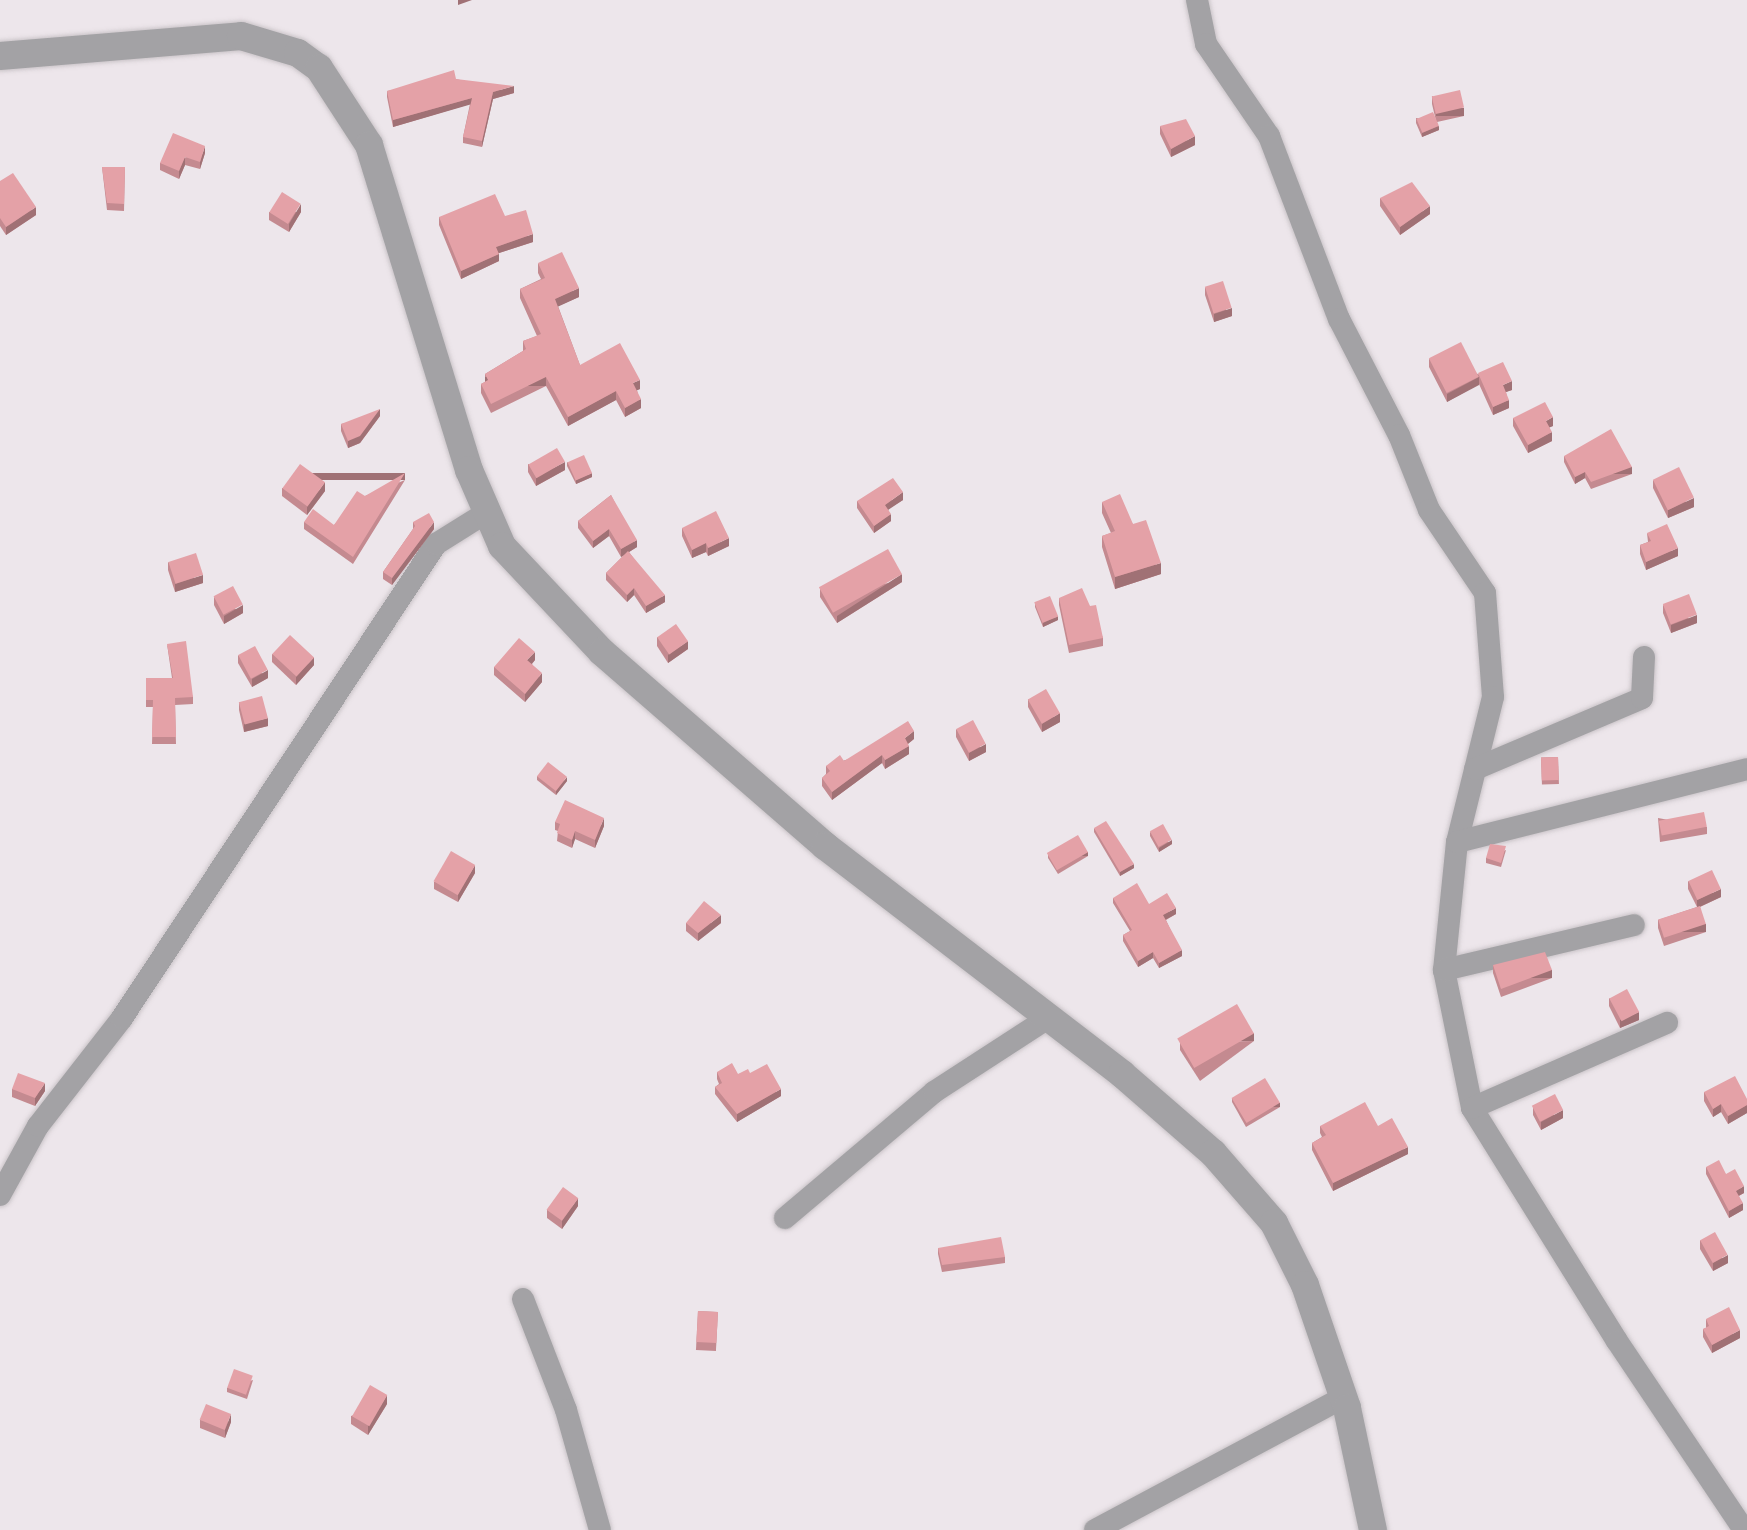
<!DOCTYPE html>
<style>
body{margin:0}
#map{position:relative;width:1747px;height:1530px;overflow:hidden;background:#ede6eb;font-family:"Libre Baskerville",serif}
div>[style]{position:absolute}
[style*='--x']{left:calc(var(--x)*1px);top:calc(var(--y)*1px);width:calc(var(--w)*1px);rotate:calc(var(--a)*1deg)}
.roads{filter:drop-shadow(0 0 2px #cac4c8) drop-shadow(0 0 2px #cac4c8)}
.minor>*{height:22px;margin:-11px;padding:0 11px;transform-origin:11px;border-radius:11px;background:#a3a2a5}
.tertiary>*{height:28px;margin:-14px;padding:0 14px;transform-origin:14px;border-radius:14px;background:#a3a2a5}
.wall>*{inset:0;background:#c48a90;transform-origin:0 0}
.shaded-wall>*{inset:0;background:#a07175;transform-origin:0 0}
.building>*{inset:0;background:#e4a1a7;transform-origin:0 0}
span{translate:-50% -50%;white-space:nowrap;text-align:center;line-height:1.15;-webkit-text-stroke:8px #faf3f8;paint-order:stroke}
</style>
<div id="map">
<div class="roads">
<div class="minor">
<i style="--x:1197;--y:0;--w:45;--a:78.4"></i>
<i style="--x:1206;--y:44;--w:112;--a:55.6"></i>
<i style="--x:1269;--y:136;--w:196;--a:69.1"></i>
<i style="--x:1339;--y:319;--w:131;--a:62.7"></i>
<i style="--x:1399;--y:435;--w:81;--a:68.2"></i>
<i style="--x:1429;--y:510;--w:100;--a:56"></i>
<i style="--x:1485;--y:593;--w:104;--a:85.6"></i>
<i style="--x:1493;--y:697;--w:149;--a:103.9"></i>
<i style="--x:1457;--y:842;--w:129;--a:95.8"></i>
<i style="--x:1444;--y:970;--w:141;--a:78.5"></i>
<i style="--x:1472;--y:1108;--w:274;--a:58.1"></i>
<i style="--x:1617;--y:1341;--w:228;--a:56.1"></i>
<i style="--x:1475;--y:769;--w:181;--a:-23"></i>
<i style="--x:1642;--y:698;--w:41;--a:-87.2"></i>
<i style="--x:1457;--y:842;--w:299;--a:-14.1"></i>
<i style="--x:1444;--y:970;--w:195;--a:-13.3"></i>
<i style="--x:1472;--y:1108;--w:213;--a:-23.6"></i>
<i style="--x:0;--y:1195;--w:79;--a:-61.2"></i>
<i style="--x:38;--y:1126;--w:137;--a:-52.1"></i>
<i style="--x:122;--y:1018;--w:569;--a:-56.48"></i>
<i style="--x:436;--y:544;--w:57;--a:-32"></i>
<i style="--x:785;--y:1218;--w:195;--a:-40.2"></i>
<i style="--x:934;--y:1092;--w:136;--a:-33"></i>
<i style="--x:523;--y:1299;--w:119;--a:68.8"></i>
<i style="--x:566;--y:1410;--w:125;--a:74.2"></i>
<i style="--x:1095;--y:1530;--w:282;--a:-28.1"></i>
</div>
<div class="tertiary">
<i style="--x:0;--y:56;--w:242;--a:-4.7"></i>
<i style="--x:241;--y:36;--w:59;--a:16.6"></i>
<i style="--x:298;--y:53;--w:26;--a:36"></i>
<i style="--x:319;--y:68;--w:92;--a:57"></i>
<i style="--x:369;--y:145;--w:340;--a:72.9"></i>
<i style="--x:469;--y:470;--w:83;--a:66.5"></i>
<i style="--x:502;--y:546;--w:146;--a:46.7"></i>
<i style="--x:602;--y:652;--w:296;--a:41"></i>
<i style="--x:825;--y:846;--w:374;--a:37.5"></i>
<i style="--x:1122;--y:1074;--w:121;--a:41"></i>
<i style="--x:1213;--y:1153;--w:93;--a:48.9"></i>
<i style="--x:1274;--y:1223;--w:69;--a:63.4"></i>
<i style="--x:1305;--y:1285;--w:130;--a:71.1"></i>
<i style="--x:1347;--y:1408;--w:125;--a:78"></i>
</div>
</div>
<div class="wall">
<i style="clip-path:polygon(456px 79px,514px 93px,493px 99px,482px 147px,463px 143px,463px 137px,470px 104px,393px 127px,387px 97px,387px 91px)"></i>
<i style="clip-path:polygon(1432px 96px,1464px 116px,1437px 122px,1439px 130px,1422px 137px,1416px 123px,1416px 118px,1436px 121px,1432px 104px)"></i>
<i style="clip-path:polygon(1160px 126px,1195px 145px,1171px 157px,1160px 134px)"></i>
<i style="clip-path:polygon(205px 153px,200px 169px,185px 165px,179px 179px,160px 170px,160px 163px)"></i>
<i style="clip-path:polygon(102px 167px,125px 167px,124px 211px,107px 210px)"></i>
<i style="clip-path:polygon(0 181px,36px 215px,6px 235px,0 226px)"></i>
<i style="clip-path:polygon(1380px 198px,1430px 214px,1400px 235px,1380px 206px)"></i>
<i style="clip-path:polygon(269px 212px,301px 212px,289px 232px,269px 220px)"></i>
<i style="clip-path:polygon(505px 216px,533px 242px,499px 253px,499px 261px,461px 279px,439px 225px,439px 217px)"></i>
<i style="clip-path:polygon(538px 263px,579px 297px,558px 306px,580px 365px,640px 389px,637px 390px,641px 408px,625px 417px,616px 400px,568px 426px,546px 386px,491px 413px,481px 393px,481px 384px,485px 382px,485px 374px,523px 351px,523px 341px,537px 336px,520px 298px,520px 289px,541px 279px,538px 273px)"></i>
<i style="clip-path:polygon(1205px 287px,1232px 316px,1214px 322px,1205px 295px)"></i>
<i style="clip-path:polygon(1429px 359px,1478px 374px,1512px 390px,1506px 392px,1509px 408px,1493px 415px,1479px 384px,1447px 402px,1429px 367px)"></i>
<i style="clip-path:polygon(380px 416px,360px 443px,348px 448px,341px 431px,341px 424px)"></i>
<i style="clip-path:polygon(1513px 418px,1553px 426px,1549px 427px,1552px 441px,1528px 453px,1513px 426px)"></i>
<i style="clip-path:polygon(1564px 456px,1632px 474px,1591px 489px,1585px 478px,1575px 484px,1564px 462px)"></i>
<i style="clip-path:polygon(567px 462px,592px 477px,576px 484px,567px 466px)"></i>
<i style="clip-path:polygon(528px 464px,565px 470px,536px 486px,528px 472px)"></i>
<i style="clip-path:polygon(405px 480px,353px 564px,304px 529px,304px 522px,334px 525px,365px 496px)"></i>
<i style="clip-path:polygon(1653px 480px,1694px 507px,1668px 518px,1653px 488px)"></i>
<i style="clip-path:polygon(282px 488px,325px 491px,307px 515px,282px 496px)"></i>
<i style="clip-path:polygon(611px 495px,637px 547px,629px 552px,665px 602px,646px 613px,634px 595px,627px 602px,606px 580px,606px 573px,624px 555px,621px 557px,609px 536px,593px 548px,578px 528px,578px 521px)"></i>
<i style="clip-path:polygon(903px 500px,888px 509px,891px 521px,874px 533px,857px 508px,857px 501px)"></i>
<i style="clip-path:polygon(1102px 502px,1133px 524px,1161px 574px,1115px 589px,1102px 547px,1102px 536px,1111px 533px,1102px 513px)"></i>
<i style="clip-path:polygon(413px 522px,434px 529px,392px 585px,383px 579px,383px 572px,413px 529px)"></i>
<i style="clip-path:polygon(682px 528px,729px 546px,708px 556px,706px 552px,692px 558px,682px 536px)"></i>
<i style="clip-path:polygon(1647px 533px,1678px 556px,1646px 570px,1640px 554px,1640px 545px,1648px 542px)"></i>
<i style="clip-path:polygon(168px 562px,203px 583px,175px 592px,168px 570px)"></i>
<i style="clip-path:polygon(902px 582px,837px 623px,820px 597px,820px 589px)"></i>
<i style="clip-path:polygon(214px 597px,243px 613px,224px 624px,214px 605px)"></i>
<i style="clip-path:polygon(1059px 598px,1090px 606px,1103px 638px,1103px 646px,1069px 653px,1059px 605px)"></i>
<i style="clip-path:polygon(1035px 603px,1058px 620px,1043px 627px,1035px 607px)"></i>
<i style="clip-path:polygon(1663px 605px,1697px 623px,1671px 633px,1663px 613px)"></i>
<i style="clip-path:polygon(657px 637px,688px 649px,668px 663px,657px 646px)"></i>
<i style="clip-path:polygon(167px 644px,193px 697px,193px 704px,175px 705px,176px 744px,152px 744px,153px 707px,146px 707px,146px 678px,172px 678px)"></i>
<i style="clip-path:polygon(272px 654px,314px 665px,296px 685px,272px 662px)"></i>
<i style="clip-path:polygon(238px 655px,268px 678px,252px 687px,238px 663px)"></i>
<i style="clip-path:polygon(535px 660px,532px 664px,542px 682px,525px 702px,494px 675px,494px 667px)"></i>
<i style="clip-path:polygon(1028px 699px,1060px 722px,1042px 732px,1028px 707px)"></i>
<i style="clip-path:polygon(239px 702px,268px 726px,244px 732px,239px 710px)"></i>
<i style="clip-path:polygon(956px 729px,986px 752px,969px 761px,956px 737px)"></i>
<i style="clip-path:polygon(914px 739px,908px 744px,909px 754px,885px 769px,882px 763px,832px 800px,822px 786px,822px 778px,826px 774px,826px 766px)"></i>
<i style="left:1558px;top:757px;width:27px;height:17px;rotate:88deg"></i>
<i style="clip-path:polygon(537px 776px,567px 781px,556px 795px,537px 780px)"></i>
<i style="clip-path:polygon(1658px 818px,1707px 827px,1707px 834px,1660px 842px)"></i>
<i style="clip-path:polygon(555px 822px,604px 826px,595px 848px,575px 839px,572px 848px,557px 841px,558px 831px,555px 830px)"></i>
<i style="clip-path:polygon(1094px 828px,1134px 868px,1120px 876px,1094px 832px)"></i>
<i style="clip-path:polygon(1150px 832px,1172px 844px,1159px 852px,1150px 836px)"></i>
<i style="clip-path:polygon(1506px 850px,1501px 867px,1486px 863px,1486px 858px)"></i>
<i style="clip-path:polygon(1048px 854px,1088px 856px,1058px 874px,1048px 858px)"></i>
<i style="clip-path:polygon(475px 873px,458px 902px,434px 889px,434px 882px)"></i>
<i style="clip-path:polygon(1688px 881px,1721px 897px,1700px 907px,1706px 932px,1664px 946px,1658px 928px,1658px 920px,1697px 907px,1688px 889px)"></i>
<i style="clip-path:polygon(1113px 898px,1149px 904px,1176px 914px,1166px 920px,1182px 956px,1159px 968px,1153px 958px,1138px 967px,1123px 941px,1123px 935px,1130px 931px,1113px 903px)"></i>
<i style="clip-path:polygon(686px 923px,721px 923px,698px 941px,686px 931px)"></i>
<i style="clip-path:polygon(1493px 965px,1552px 978px,1501px 997px,1493px 973px)"></i>
<i style="clip-path:polygon(1609px 998px,1639px 1020px,1620px 1028px,1609px 1006px)"></i>
<i style="clip-path:polygon(1254px 1041px,1200px 1081px,1180px 1050px,1180px 1042px)"></i>
<i style="clip-path:polygon(717px 1072px,738px 1074px,750px 1073px,781px 1096px,737px 1122px,715px 1094px,715px 1087px,719px 1084px,717px 1079px)"></i>
<i style="clip-path:polygon(12px 1089px,45px 1091px,35px 1106px,12px 1097px)"></i>
<i style="clip-path:polygon(1704px 1092px,1747px 1099px,1747px 1113px,1728px 1124px,1721px 1112px,1713px 1117px,1704px 1101px)"></i>
<i style="clip-path:polygon(1232px 1098px,1280px 1107px,1246px 1127px,1232px 1102px)"></i>
<i style="clip-path:polygon(1533px 1107px,1563px 1118px,1541px 1130px,1533px 1115px)"></i>
<i style="clip-path:polygon(1320px 1126px,1378px 1126px,1408px 1154px,1333px 1191px,1312px 1150px,1312px 1143px,1322px 1137px,1320px 1133px)"></i>
<i style="clip-path:polygon(1706px 1167px,1726px 1174px,1744px 1193px,1739px 1196px,1743px 1210px,1729px 1218px,1706px 1174px)"></i>
<i style="clip-path:polygon(578px 1206px,562px 1229px,547px 1218px,547px 1210px)"></i>
<i style="clip-path:polygon(1700px 1240px,1728px 1263px,1713px 1271px,1700px 1249px)"></i>
<i style="clip-path:polygon(938px 1248px,1005px 1257px,1005px 1263px,942px 1272px,938px 1254px)"></i>
<i style="left:698px;top:1311px;width:20px;height:39px;rotate:3deg"></i>
<i style="clip-path:polygon(1706px 1319px,1740px 1338px,1712px 1353px,1703px 1337px,1703px 1329px,1706px 1328px)"></i>
<i style="clip-path:polygon(253px 1380px,247px 1399px,227px 1392px,227px 1388px)"></i>
<i style="clip-path:polygon(387px 1404px,368px 1435px,351px 1424px,351px 1416px)"></i>
<i style="clip-path:polygon(200px 1420px,231px 1422px,225px 1438px,200px 1428px)"></i>
</div>
<div class="shaded-wall">
<i style="clip-path:polygon(458px 0,472px 0,458px 5px)"></i>
<i style="clip-path:polygon(514px 86px,514px 93px,493px 99px,482px 147px,482px 141px,493px 92px)"></i>
<i style="clip-path:polygon(472px 98px,472px 104px,393px 127px,393px 120px)"></i>
<i style="left:1464px;top:108px;width:8px;height:28px;rotate:90deg"></i>
<i style="clip-path:polygon(1439px 126px,1439px 130px,1422px 137px,1422px 133px)"></i>
<i style="clip-path:polygon(1195px 136px,1195px 145px,1171px 157px,1171px 149px)"></i>
<i style="clip-path:polygon(205px 146px,205px 153px,200px 169px,200px 162px)"></i>
<i style="clip-path:polygon(185px 157px,185px 165px,179px 179px,179px 171px)"></i>
<i style="clip-path:polygon(301px 204px,301px 212px,289px 232px,289px 224px)"></i>
<i style="clip-path:polygon(1430px 206px,1430px 214px,1400px 235px,1400px 227px)"></i>
<i style="clip-path:polygon(36px 207px,36px 215px,6px 235px,6px 227px)"></i>
<i style="clip-path:polygon(533px 234px,533px 242px,496px 254px,496px 247px)"></i>
<i style="clip-path:polygon(499px 254px,499px 261px,461px 279px,461px 271px)"></i>
<i style="clip-path:polygon(579px 288px,579px 297px,555px 308px,555px 299px)"></i>
<i style="clip-path:polygon(1232px 308px,1232px 316px,1214px 322px,1214px 314px)"></i>
<i style="left:546px;top:377px;width:9px;height:61px;rotate:90deg"></i>
<i style="clip-path:polygon(1479px 377px,1479px 385px,1447px 402px,1447px 394px)"></i>
<i style="clip-path:polygon(640px 380px,640px 389px,633px 392px,633px 383px)"></i>
<i style="clip-path:polygon(1512px 381px,1512px 390px,1503px 393px,1503px 385px)"></i>
<i style="clip-path:polygon(616px 391px,616px 400px,568px 426px,568px 417px)"></i>
<i style="clip-path:polygon(641px 399px,641px 408px,625px 417px,625px 408px)"></i>
<i style="clip-path:polygon(1509px 400px,1509px 408px,1493px 415px,1493px 407px)"></i>
<i style="clip-path:polygon(380px 409px,380px 416px,360px 443px,348px 448px,348px 441px)"></i>
<i style="clip-path:polygon(1553px 417px,1553px 426px,1546px 429px,1546px 421px)"></i>
<i style="clip-path:polygon(1552px 432px,1552px 441px,1528px 453px,1528px 445px)"></i>
<i style="clip-path:polygon(565px 462px,565px 470px,536px 486px,536px 477px)"></i>
<i style="left:1632px;top:467px;width:7px;height:44px;rotate:90deg"></i>
<i style="clip-path:polygon(1585px 472px,1585px 478px,1575px 484px,1575px 477px)"></i>
<i style="left:405px;top:473px;width:7px;height:99px;rotate:90deg"></i>
<i style="clip-path:polygon(592px 473px,592px 477px,576px 484px,576px 480px)"></i>
<i style="clip-path:polygon(325px 482px,325px 491px,307px 515px,307px 507px)"></i>
<i style="clip-path:polygon(903px 492px,903px 500px,885px 512px,885px 505px)"></i>
<i style="clip-path:polygon(1694px 498px,1694px 507px,1668px 518px,1668px 510px)"></i>
<i style="clip-path:polygon(891px 514px,891px 521px,874px 533px,874px 526px)"></i>
<i style="clip-path:polygon(434px 522px,434px 529px,392px 585px,392px 578px)"></i>
<i style="clip-path:polygon(609px 529px,609px 536px,593px 548px,593px 541px)"></i>
<i style="clip-path:polygon(729px 538px,729px 546px,708px 556px,708px 548px)"></i>
<i style="clip-path:polygon(637px 540px,637px 547px,621px 557px,621px 549px)"></i>
<i style="clip-path:polygon(706px 543px,706px 552px,692px 558px,692px 550px)"></i>
<i style="clip-path:polygon(1678px 548px,1678px 556px,1646px 570px,1646px 562px)"></i>
<i style="clip-path:polygon(1161px 563px,1161px 574px,1115px 589px,1115px 577px)"></i>
<i style="clip-path:polygon(902px 574px,902px 582px,837px 623px,837px 616px)"></i>
<i style="clip-path:polygon(203px 575px,203px 583px,175px 592px,175px 584px)"></i>
<i style="clip-path:polygon(634px 588px,634px 595px,627px 602px,627px 595px)"></i>
<i style="clip-path:polygon(665px 595px,665px 602px,646px 613px,646px 606px)"></i>
<i style="clip-path:polygon(243px 605px,243px 613px,224px 624px,224px 616px)"></i>
<i style="clip-path:polygon(1697px 615px,1697px 623px,1671px 633px,1671px 625px)"></i>
<i style="clip-path:polygon(1058px 616px,1058px 620px,1043px 627px,1043px 623px)"></i>
<i style="clip-path:polygon(688px 641px,688px 649px,668px 663px,668px 655px)"></i>
<i style="clip-path:polygon(535px 652px,535px 660px,527px 669px,527px 660px)"></i>
<i style="clip-path:polygon(314px 657px,314px 665px,296px 685px,296px 677px)"></i>
<i style="clip-path:polygon(268px 670px,268px 678px,252px 687px,252px 679px)"></i>
<i style="clip-path:polygon(542px 673px,542px 682px,525px 702px,525px 694px)"></i>
<i style="clip-path:polygon(1060px 713px,1060px 722px,1042px 732px,1042px 724px)"></i>
<i style="clip-path:polygon(268px 718px,268px 726px,244px 732px,244px 724px)"></i>
<i style="clip-path:polygon(914px 731px,914px 739px,905px 746px,905px 738px)"></i>
<i style="clip-path:polygon(986px 744px,986px 752px,969px 761px,969px 753px)"></i>
<i style="clip-path:polygon(909px 746px,909px 754px,885px 769px,885px 760px)"></i>
<i style="clip-path:polygon(882px 755px,882px 763px,832px 800px,832px 792px)"></i>
<i style="clip-path:polygon(567px 777px,567px 781px,556px 795px,556px 791px)"></i>
<i style="clip-path:polygon(604px 818px,604px 826px,595px 848px,595px 840px)"></i>
<i style="clip-path:polygon(575px 831px,575px 839px,572px 848px,572px 840px)"></i>
<i style="clip-path:polygon(1172px 840px,1172px 844px,1159px 852px,1159px 848px)"></i>
<i style="left:1088px;top:852px;width:4px;height:35px;rotate:90deg"></i>
<i style="clip-path:polygon(1134px 864px,1134px 868px,1120px 876px,1120px 872px)"></i>
<i style="clip-path:polygon(475px 865px,475px 873px,458px 902px,458px 894px)"></i>
<i style="clip-path:polygon(1721px 889px,1721px 897px,1697px 908px,1697px 900px)"></i>
<i style="clip-path:polygon(1176px 908px,1176px 914px,1163px 921px,1163px 915px)"></i>
<i style="clip-path:polygon(721px 915px,721px 923px,698px 941px,698px 933px)"></i>
<i style="left:1706px;top:924px;width:8px;height:44px;rotate:90deg"></i>
<i style="clip-path:polygon(1182px 950px,1182px 956px,1159px 968px,1159px 963px)"></i>
<i style="clip-path:polygon(1153px 952px,1153px 958px,1138px 967px,1138px 961px)"></i>
<i style="left:1552px;top:970px;width:8px;height:54px;rotate:90deg"></i>
<i style="clip-path:polygon(1639px 1012px,1639px 1020px,1620px 1028px,1620px 1020px)"></i>
<i style="left:1254px;top:1033px;width:8px;height:67px;rotate:90deg"></i>
<i style="clip-path:polygon(45px 1083px,45px 1091px,35px 1106px,35px 1098px)"></i>
<i style="clip-path:polygon(781px 1089px,781px 1096px,737px 1122px,737px 1114px)"></i>
<i style="left:1280px;top:1103px;width:4px;height:39px;rotate:90deg"></i>
<i style="clip-path:polygon(1721px 1104px,1721px 1112px,1713px 1117px,1713px 1109px)"></i>
<i style="clip-path:polygon(1747px 1105px,1747px 1113px,1728px 1124px,1728px 1116px)"></i>
<i style="clip-path:polygon(1563px 1110px,1563px 1118px,1541px 1130px,1541px 1122px)"></i>
<i style="clip-path:polygon(1408px 1147px,1408px 1154px,1333px 1191px,1333px 1183px)"></i>
<i style="clip-path:polygon(1744px 1186px,1744px 1193px,1736px 1197px,1736px 1191px)"></i>
<i style="clip-path:polygon(578px 1198px,578px 1206px,562px 1229px,562px 1221px)"></i>
<i style="clip-path:polygon(1743px 1203px,1743px 1210px,1729px 1218px,1729px 1211px)"></i>
<i style="clip-path:polygon(1728px 1255px,1728px 1263px,1713px 1271px,1713px 1263px)"></i>
<i style="clip-path:polygon(1740px 1330px,1740px 1338px,1712px 1353px,1712px 1345px)"></i>
<i style="clip-path:polygon(387px 1395px,387px 1404px,368px 1435px,368px 1426px)"></i>
<i style="clip-path:polygon(231px 1414px,231px 1422px,225px 1438px,225px 1430px)"></i>
</div>
<div class="building">
<i style="clip-path:polygon(454px 70px,456px 79px,514px 86px,493px 92px,482px 141px,463px 137px,472px 98px,393px 120px,387px 91px)"></i>
<i style="left:1460px;top:90px;width:18px;height:29px;rotate:77deg"></i>
<i style="left:1433px;top:112px;width:15px;height:18px;rotate:67deg"></i>
<i style="clip-path:polygon(1186px 119px,1195px 136px,1171px 149px,1160px 126px)"></i>
<i style="clip-path:polygon(173px 133px,205px 146px,200px 162px,185px 157px,179px 171px,160px 163px)"></i>
<i style="clip-path:polygon(102px 167px,125px 167px,124px 204px,107px 203px)"></i>
<i style="clip-path:polygon(13px 173px,36px 207px,6px 227px,0 218px,0 181px)"></i>
<i style="clip-path:polygon(1412px 182px,1430px 206px,1400px 227px,1380px 198px)"></i>
<i style="left:282px;top:192px;width:22px;height:24px;rotate:32deg"></i>
<i style="clip-path:polygon(495px 194px,505px 216px,526px 210px,533px 234px,496px 247px,499px 254px,461px 271px,439px 217px)"></i>
<i style="clip-path:polygon(562px 252px,579px 288px,555px 299px,580px 365px,620px 343px,640px 380px,633px 383px,641px 399px,625px 408px,616px 391px,568px 417px,546px 377px,491px 404px,481px 384px,488px 380px,485px 374px,526px 349px,523px 341px,541px 334px,520px 289px,545px 278px,538px 263px)"></i>
<i style="left:1223px;top:281px;width:28px;height:19px;rotate:72deg"></i>
<i style="left:1461px;top:342px;width:39px;height:36px;rotate:63deg"></i>
<i style="clip-path:polygon(1503px 362px,1512px 381px,1503px 385px,1509px 400px,1493px 407px,1478px 373px)"></i>
<i style="clip-path:polygon(1545px 402px,1553px 417px,1546px 421px,1552px 432px,1528px 445px,1513px 418px)"></i>
<i style="clip-path:polygon(380px 409px,360px 436px,348px 441px,341px 424px)"></i>
<i style="clip-path:polygon(1611px 429px,1632px 467px,1591px 482px,1585px 472px,1575px 477px,1564px 456px)"></i>
<i style="left:557px;top:448px;width:16px;height:33px;rotate:60deg"></i>
<i style="left:584px;top:455px;width:20px;height:18px;rotate:66deg"></i>
<i style="left:300px;top:464px;width:31px;height:30px;rotate:36deg"></i>
<i style="left:1679px;top:467px;width:34px;height:29px;rotate:64deg"></i>
<i style="clip-path:polygon(405px 473px,353px 557px,304px 522px,313px 509px,334px 525px,357px 491px,365px 496px)"></i>
<i style="clip-path:polygon(893px 478px,903px 492px,885px 505px,891px 514px,874px 526px,857px 501px)"></i>
<i style="clip-path:polygon(1120px 494px,1133px 524px,1146px 520px,1161px 563px,1115px 577px,1102px 536px,1115px 531px,1102px 502px)"></i>
<i style="clip-path:polygon(611px 495px,637px 540px,621px 549px,609px 529px,593px 541px,578px 521px)"></i>
<i style="clip-path:polygon(716px 511px,729px 538px,708px 548px,706px 543px,692px 550px,682px 528px)"></i>
<i style="clip-path:polygon(429px 513px,434px 522px,392px 578px,383px 572px,415px 526px,413px 522px)"></i>
<i style="clip-path:polygon(1667px 524px,1678px 548px,1646px 562px,1640px 545px,1651px 541px,1647px 533px)"></i>
<i style="left:888px;top:549px;width:29px;height:79px;rotate:61deg"></i>
<i style="clip-path:polygon(628px 551px,665px 595px,646px 606px,634px 588px,627px 595px,606px 573px)"></i>
<i style="left:196px;top:553px;width:23px;height:29px;rotate:72deg"></i>
<i style="left:233px;top:586px;width:21px;height:22px;rotate:62deg"></i>
<i style="clip-path:polygon(1082px 588px,1090px 606px,1096px 605px,1103px 638px,1069px 645px,1059px 598px)"></i>
<i style="left:1689px;top:594px;width:22px;height:28px;rotate:69deg"></i>
<i style="left:1050px;top:596px;width:22px;height:17px;rotate:68deg"></i>
<i style="left:676px;top:624px;width:21px;height:23px;rotate:55deg"></i>
<i style="left:290px;top:635px;width:33px;height:26px;rotate:43deg"></i>
<i style="clip-path:polygon(519px 638px,535px 652px,527px 660px,542px 673px,525px 694px,494px 667px)"></i>
<i style="clip-path:polygon(186px 641px,193px 697px,175px 698px,176px 737px,152px 737px,153px 700px,146px 700px,146px 678px,173px 678px,167px 644px)"></i>
<i style="left:255px;top:646px;width:27px;height:19px;rotate:62deg"></i>
<i style="left:1046px;top:689px;width:28px;height:21px;rotate:60deg"></i>
<i style="left:262px;top:696px;width:23px;height:24px;rotate:75deg"></i>
<i style="left:973px;top:720px;width:27px;height:19px;rotate:62deg"></i>
<i style="clip-path:polygon(908px 721px,914px 731px,905px 738px,909px 746px,885px 760px,882px 755px,832px 792px,822px 778px,830px 771px,826px 766px,840px 755px,844px 761px)"></i>
<i style="left:1558px;top:757px;width:23px;height:17px;rotate:88deg"></i>
<i style="left:548px;top:762px;width:24px;height:18px;rotate:38deg"></i>
<i style="clip-path:polygon(565px 800px,604px 818px,595px 840px,575px 831px,572px 840px,557px 833px,560px 824px,555px 822px)"></i>
<i style="left:1704px;top:812px;width:15px;height:46px;rotate:79deg"></i>
<i style="clip-path:polygon(1106px 821px,1134px 864px,1120px 872px,1094px 828px)"></i>
<i style="left:1163px;top:824px;width:18px;height:15px;rotate:61deg"></i>
<i style="left:1078px;top:835px;width:20px;height:36px;rotate:60deg"></i>
<i style="clip-path:polygon(1490px 844px,1506px 846px,1501px 863px,1486px 858px)"></i>
<i style="left:451px;top:851px;width:28px;height:35px;rotate:30deg"></i>
<i style="left:1712px;top:870px;width:21px;height:26px;rotate:65deg"></i>
<i style="clip-path:polygon(1137px 883px,1149px 904px,1167px 893px,1176px 908px,1163px 915px,1182px 950px,1159px 963px,1153px 952px,1138px 961px,1123px 935px,1132px 930px,1113px 898px)"></i>
<i style="clip-path:polygon(704px 901px,721px 915px,698px 933px,686px 923px)"></i>
<i style="left:1700px;top:906px;width:19px;height:44px;rotate:72deg"></i>
<i style="clip-path:polygon(1545px 952px,1552px 970px,1501px 989px,1493px 965px)"></i>
<i style="left:1627px;top:989px;width:26px;height:20px;rotate:62deg"></i>
<i style="left:1237px;top:1004px;width:34px;height:69px;rotate:60deg"></i>
<i style="clip-path:polygon(732px 1063px,738px 1074px,748px 1069px,750px 1073px,767px 1064px,781px 1089px,737px 1114px,715px 1087px,722px 1083px,717px 1072px)"></i>
<i style="clip-path:polygon(18px 1073px,45px 1083px,35px 1098px,12px 1089px)"></i>
<i style="clip-path:polygon(1735px 1076px,1747px 1099px,1747px 1105px,1728px 1116px,1721px 1104px,1713px 1109px,1704px 1092px)"></i>
<i style="left:1265px;top:1078px;width:29px;height:39px;rotate:59deg"></i>
<i style="left:1555px;top:1094px;width:18px;height:26px;rotate:63deg"></i>
<i style="clip-path:polygon(1365px 1102px,1378px 1126px,1392px 1118px,1408px 1147px,1333px 1183px,1312px 1143px,1326px 1135px,1320px 1126px)"></i>
<i style="clip-path:polygon(1719px 1160px,1726px 1174px,1735px 1169px,1744px 1186px,1736px 1191px,1743px 1203px,1729px 1211px,1706px 1167px)"></i>
<i style="left:563px;top:1187px;width:19px;height:28px;rotate:36deg"></i>
<i style="left:1715px;top:1232px;width:26px;height:17px;rotate:61deg"></i>
<i style="clip-path:polygon(1001px 1237px,1005px 1257px,942px 1265px,938px 1248px)"></i>
<i style="clip-path:polygon(1729px 1307px,1740px 1330px,1712px 1345px,1703px 1329px,1709px 1326px,1706px 1319px)"></i>
<i style="left:698px;top:1311px;width:20px;height:31px;rotate:3deg"></i>
<i style="left:234px;top:1369px;width:20px;height:20px;rotate:20deg"></i>
<i style="left:370px;top:1385px;width:20px;height:36px;rotate:30deg"></i>
<i style="left:206px;top:1404px;width:27px;height:17px;rotate:22deg"></i>
</div>
</div>
